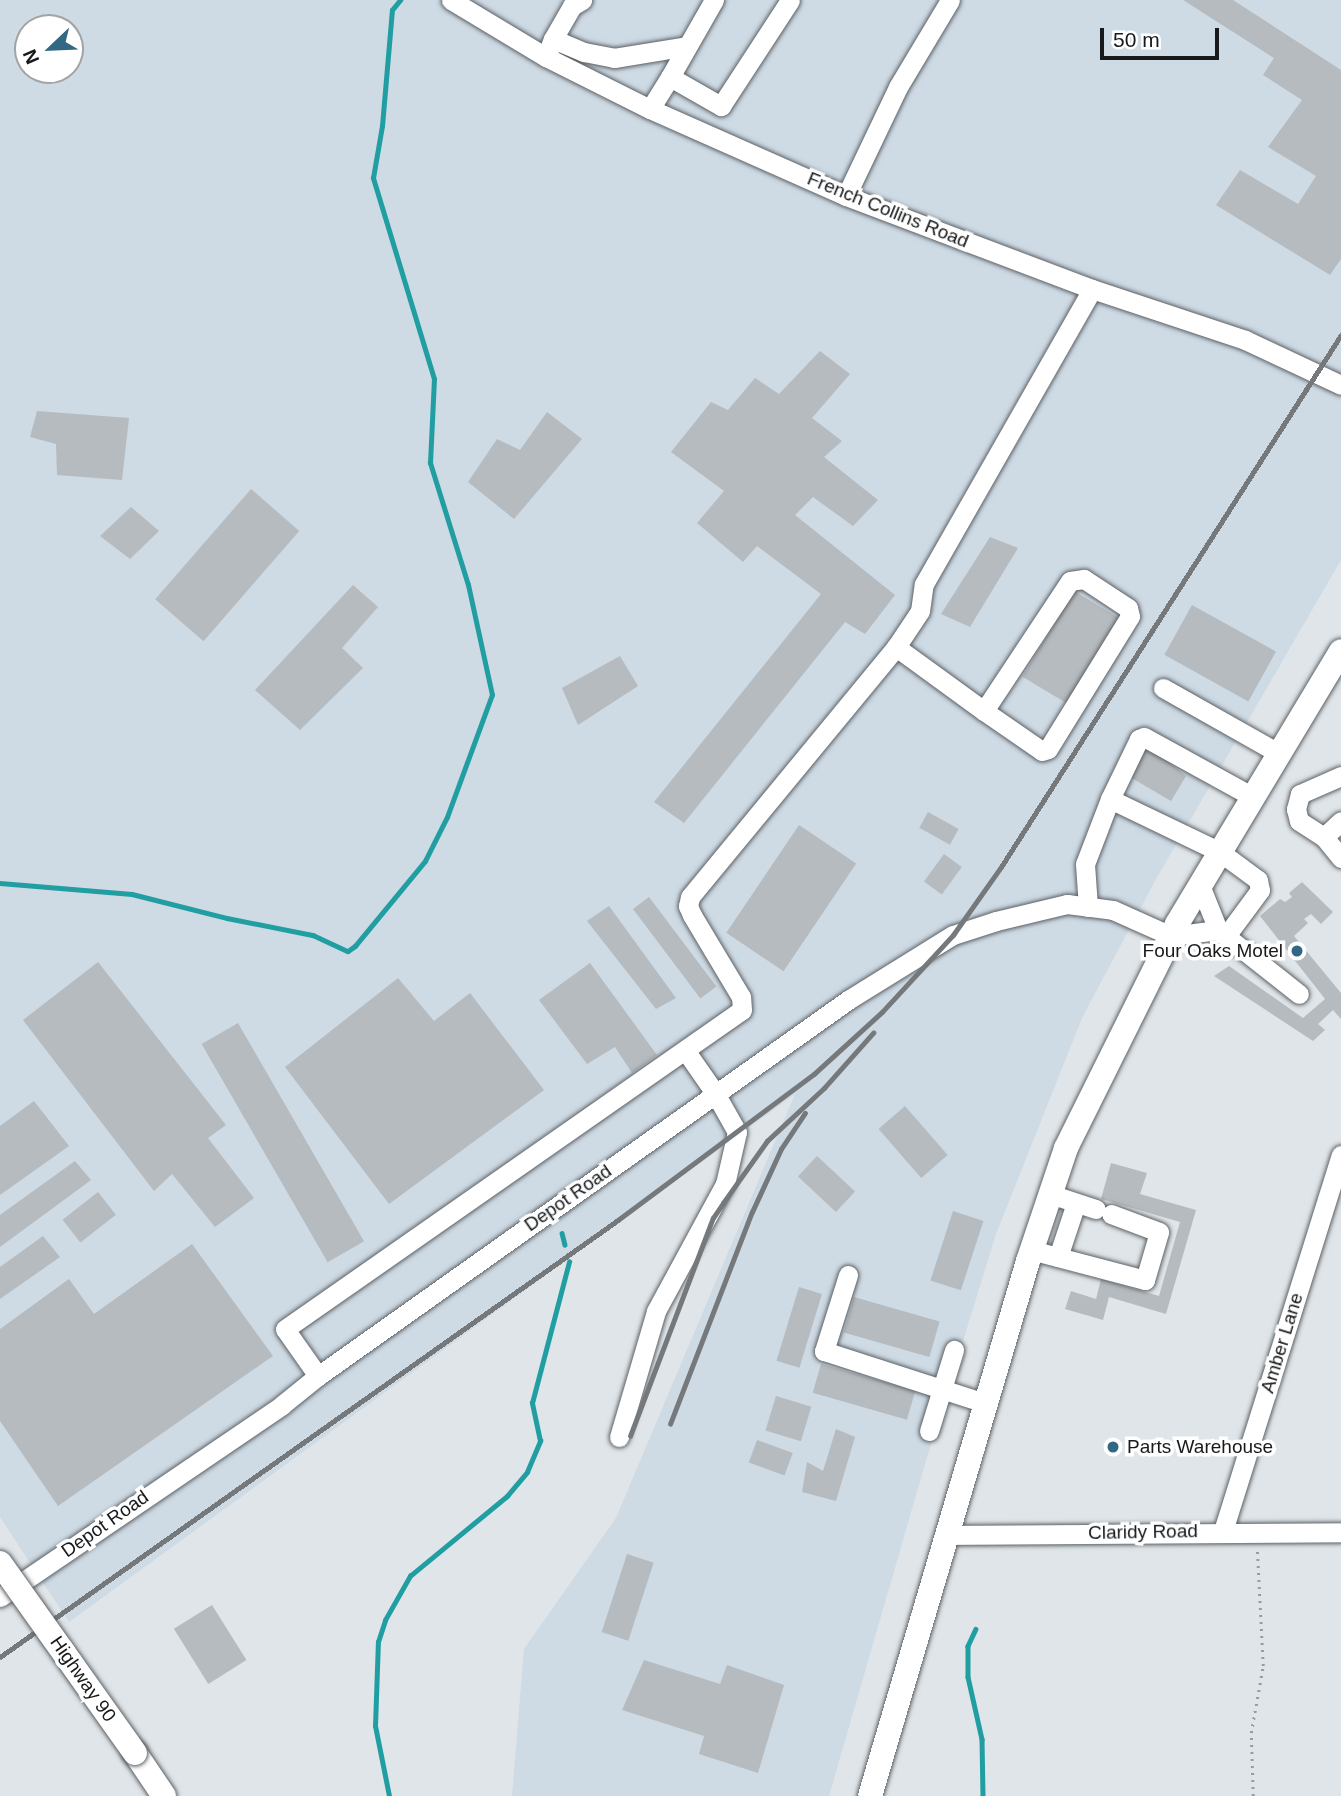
<!DOCTYPE html>
<style>
body{margin:0}
#map{position:relative;width:1341px;height:1796px;overflow:hidden;background:#dfe5e9;font-family:Arial,sans-serif}
div>[style]{position:absolute}
[style*='--x']{left:calc(var(--x)*1px);top:calc(var(--y)*1px);width:calc(var(--w)*1px);rotate:calc(var(--a)*1deg)}
.built>*{inset:0;background:#cedae4}
.stream>*{height:4.5px;margin:-2.25px;padding:0 2.25px;transform-origin:2.25px;border-radius:2.25px;background:#209ea2}
.building>*{inset:0;background:#b6bbbf;transform-origin:0 0}
.path>*{height:2.5px;margin-top:-1.25px;transform-origin:0;background:repeating-linear-gradient(90deg,#979c9f 0 2px,transparent 0 7px)}
.roads{filter:drop-shadow(0 0 2px #5c6165) drop-shadow(0 0 2px #5c6165)}
.minor>*{height:19px;margin:-9.5px;padding:0 9.5px;transform-origin:9.5px;border-radius:9.5px;background:#fff}
.major>*{height:24px;margin:-12px;padding:0 12px;transform-origin:12px;border-radius:12px;background:#fff}
.rail>*{height:4.5px;margin:-2.25px;padding:0 2.25px;transform-origin:2.25px;border-radius:2.25px;background:#75797c}
.bridges{filter:drop-shadow(0 0 2px #5c6165) drop-shadow(0 0 2px #5c6165)}
.major-bridge>*{height:24px;margin:-12px;padding:0 12px;transform-origin:12px;border-radius:12px;background:#fff}
.dots>*{width:19px;height:19px;translate:-50% -50%;box-sizing:border-box;border:4px solid #fff;border-radius:50%}
span{translate:-50% -50%;white-space:nowrap;text-align:center;line-height:1.15;-webkit-text-stroke:7px #fff;paint-order:stroke}
.street-label{font-size:19px;color:#17191b}
.poi-label{font-size:19px;color:#17191b}
.right{translate:-100% -50%;text-align:right}
.left{translate:0 -50%;text-align:left}
.north{position:absolute;left:14px;top:14px;width:70px;height:70px;box-sizing:border-box;background:#fff;border:2px solid #a2a3a4;border-radius:50%;rotate:247deg;font-size:19px;font-weight:700;line-height:28px;text-align:center;color:#17191b}
.north::after{content:'';display:block;margin:auto;width:24px;height:32px;background:#316883;clip-path:polygon(50% 0,100% 100%,50% 72%,0 100%)}
.scale{position:absolute;left:1100px;top:28px;width:119px;height:32px;box-sizing:border-box;border:4px solid #17191b;border-top:0;padding-left:9px;font-size:21px;line-height:24px;white-space:nowrap;color:#17191b;-webkit-text-stroke:5px #fff;paint-order:stroke}
</style>
<div id="map">
<div class="built">
<i style="clip-path:polygon(evenodd,0 0,1341px 0,1341px 560px,1156px 879px,1082px 1018px,996px 1234px,925px 1464px,829px 1796px,512px 1796px,524px 1649px,616px 1518px,795px 1094px,69px 1622px,0 1517px,0 0,28px 28px,70px 28px,70px 70px,28px 70px,28px 28px)"></i>
</div>
<div class="stream">
<i style="--x:0;--y:883;--w:132;--a:4.8"></i>
<i style="--x:132;--y:894;--w:98;--a:14.2"></i>
<i style="--x:227;--y:918;--w:88;--a:11.2"></i>
<i style="--x:313;--y:935;--w:38;--a:25"></i>
<i style="--x:348;--y:951;--w:9;--a:-36"></i>
<i style="--x:355;--y:946;--w:110;--a:-50.5"></i>
<i style="--x:425;--y:861;--w:49;--a:-63.4"></i>
<i style="--x:447;--y:817;--w:130;--a:-69.8"></i>
<i style="--x:492;--y:695;--w:113;--a:-102.3"></i>
<i style="--x:468;--y:585;--w:128;--a:-107.3"></i>
<i style="--x:430;--y:463;--w:84;--a:-87.3"></i>
<i style="--x:434;--y:379;--w:210;--a:-106.9"></i>
<i style="--x:373;--y:178;--w:53;--a:-80.2"></i>
<i style="--x:382;--y:126;--w:116;--a:-85.1"></i>
<i style="--x:392;--y:10;--w:13;--a:-51"></i>
<i style="--x:562;--y:1233;--w:12;--a:76"></i>
<i style="--x:976;--y:1629;--w:19;--a:115"></i>
<i style="--x:968;--y:1646;--w:31;--a:90"></i>
<i style="--x:968;--y:1677;--w:64;--a:77.3"></i>
<i style="--x:982;--y:1739;--w:57;--a:89"></i>
<i style="--x:389;--y:1796;--w:71;--a:-101.3"></i>
<i style="--x:375;--y:1726;--w:84;--a:-88"></i>
<i style="--x:378;--y:1642;--w:23;--a:-72"></i>
<i style="--x:385;--y:1620;--w:51;--a:-60.4"></i>
<i style="--x:410;--y:1576;--w:126;--a:-39.5"></i>
<i style="--x:507;--y:1496;--w:31;--a:-50"></i>
<i style="--x:527;--y:1472;--w:34;--a:-67"></i>
<i style="--x:540;--y:1441;--w:39;--a:-102"></i>
<i style="--x:532;--y:1403;--w:146;--a:-75.3"></i>
</div>
<div class="building">
<i style="clip-path:polygon(1183px 0,1233px 0,1341px 70px,1341px 259px,1330px 275px,1216px 205px,1240px 170px,1298px 204px,1316px 176px,1268px 147px,1302px 100px,1263px 75px,1274px 58px)"></i>
<i style="clip-path:polygon(820px 351px,850px 374px,812px 418px,842px 441px,824px 457px,878px 500px,853px 526px,813px 497px,795px 515px,895px 595px,865px 634px,845px 622px,684px 823px,654px 802px,821px 594px,757px 546px,743px 562px,697px 523px,724px 491px,671px 452px,711px 402px,728px 410px,755px 378px,779px 394px)"></i>
<i style="clip-path:polygon(37px 411px,129px 418px,122px 480px,57px 475px,56px 444px,30px 437px)"></i>
<i style="clip-path:polygon(547px 412px,582px 439px,514px 519px,468px 482px,497px 439px,520px 450px)"></i>
<i style="left:251px;top:489px;width:64px;height:146px;rotate:41deg"></i>
<i style="clip-path:polygon(131px 507px,159px 531px,130px 559px,100px 536px)"></i>
<i style="clip-path:polygon(990px 537px,1018px 548px,970px 627px,941px 614px)"></i>
<i style="clip-path:polygon(353px 585px,378px 607px,342px 648px,363px 668px,300px 730px,255px 690px)"></i>
<i style="left:1074px;top:591px;width:52px;height:100px;rotate:31deg"></i>
<i style="left:1192px;top:605px;width:96px;height:57px;rotate:29deg"></i>
<i style="clip-path:polygon(620px 656px,638px 686px,578px 725px,562px 688px)"></i>
<i style="clip-path:polygon(1147px 744px,1186px 776px,1171px 801px,1130px 777px)"></i>
<i style="left:928px;top:812px;width:35px;height:18px;rotate:29deg"></i>
<i style="left:799px;top:825px;width:69px;height:130px;rotate:34deg"></i>
<i style="left:944px;top:854px;width:22px;height:34px;rotate:36deg"></i>
<i style="clip-path:polygon(1302px 882px,1333px 912px,1321px 924px,1311px 914px,1304px 919px,1308px 923px,1294px 936px,1341px 993px,1341px 1019px,1333px 1010px,1318px 1024px,1325px 1030px,1313px 1041px,1214px 976px,1229px 966px,1303px 1018px,1325px 999px,1260px 916px,1280px 899px,1285px 902px,1292px 897px,1289px 893px)"></i>
<i style="left:649px;top:897px;width:112px;height:20px;rotate:53deg"></i>
<i style="clip-path:polygon(609px 906px,676px 998px,656px 1009px,587px 921px)"></i>
<i style="clip-path:polygon(98px 962px,226px 1125px,208px 1138px,254px 1198px,215px 1227px,172px 1174px,154px 1191px,23px 1020px)"></i>
<i style="clip-path:polygon(590px 963px,657px 1055px,632px 1073px,615px 1047px,587px 1064px,539px 1000px)"></i>
<i style="clip-path:polygon(398px 978px,434px 1021px,470px 993px,544px 1090px,389px 1204px,285px 1067px)"></i>
<i style="left:238px;top:1023px;width:252px;height:42px;rotate:60deg"></i>
<i style="clip-path:polygon(34px 1101px,69px 1146px,0 1195px,0 1126px)"></i>
<i style="left:905px;top:1106px;width:65px;height:35px;rotate:49deg"></i>
<i style="left:817px;top:1156px;width:52px;height:28px;rotate:43deg"></i>
<i style="clip-path:polygon(75px 1161px,91px 1180px,0 1247px,0 1215px)"></i>
<i style="clip-path:polygon(1111px 1163px,1147px 1173px,1140px 1194px,1196px 1210px,1166px 1314px,1109px 1297px,1103px 1320px,1065px 1309px,1071px 1291px,1096px 1299px,1101px 1279px,1159px 1296px,1180px 1222px,1101px 1199px)"></i>
<i style="left:98px;top:1192px;width:29px;height:45px;rotate:52deg"></i>
<i style="left:953px;top:1211px;width:32px;height:73px;rotate:18deg"></i>
<i style="clip-path:polygon(43px 1236px,60px 1257px,0 1299px,0 1267px)"></i>
<i style="clip-path:polygon(192px 1244px,273px 1356px,58px 1506px,0 1421px,0 1329px,69px 1279px,94px 1314px)"></i>
<i style="left:799px;top:1287px;width:24px;height:77px;rotate:17deg"></i>
<i style="left:854px;top:1297px;width:89px;height:37px;rotate:16deg"></i>
<i style="left:821px;top:1364px;width:98px;height:30px;rotate:16deg"></i>
<i style="left:776px;top:1396px;width:37px;height:36px;rotate:17deg"></i>
<i style="clip-path:polygon(836px 1429px,855px 1437px,836px 1501px,802px 1492px,807px 1462px,823px 1471px)"></i>
<i style="left:757px;top:1440px;width:38px;height:24px;rotate:20deg"></i>
<i style="left:627px;top:1554px;width:28px;height:82px;rotate:18deg"></i>
<i style="left:212px;top:1605px;width:65px;height:45px;rotate:58deg"></i>
<i style="clip-path:polygon(644px 1660px,720px 1684px,727px 1665px,784px 1685px,758px 1773px,699px 1754px,704px 1736px,622px 1710px)"></i>
</div>
<div class="path">
<i style="--x:1253;--y:1796;--w:63;--a:-91.8"></i>
<i style="--x:1251;--y:1733;--w:68;--a:-79.8"></i>
<i style="--x:1263;--y:1666;--w:118;--a:-92.9"></i>
</div>
<div class="roads">
<div class="minor">
<i style="--x:451;--y:0;--w:111;--a:31"></i>
<i style="--x:546;--y:57;--w:116;--a:26.6"></i>
<i style="--x:650;--y:109;--w:214;--a:23.9"></i>
<i style="--x:846;--y:196;--w:263;--a:20.7"></i>
<i style="--x:1092;--y:289;--w:161;--a:18.4"></i>
<i style="--x:1245;--y:340;--w:106;--a:25.1"></i>
<i style="--x:553;--y:39;--w:38;--a:-60"></i>
<i style="--x:572;--y:6;--w:12;--a:-31"></i>
<i style="--x:546;--y:57;--w:19;--a:-69"></i>
<i style="--x:553;--y:39;--w:34;--a:23"></i>
<i style="--x:584;--y:52;--w:31;--a:11"></i>
<i style="--x:614;--y:58;--w:74;--a:-9.3"></i>
<i style="--x:670;--y:77;--w:89;--a:-60.3"></i>
<i style="--x:650;--y:109;--w:38;--a:-58"></i>
<i style="--x:670;--y:77;--w:59;--a:29.6"></i>
<i style="--x:721;--y:106;--w:126;--a:-56.9"></i>
<i style="--x:846;--y:196;--w:121;--a:-64.5"></i>
<i style="--x:898;--y:87;--w:101;--a:-59.1"></i>
<i style="--x:1163;--y:688;--w:134;--a:29.4"></i>
<i style="--x:984;--y:711;--w:70;--a:34.6"></i>
<i style="--x:1042;--y:751;--w:6;--a:-18"></i>
<i style="--x:1048;--y:749;--w:156;--a:-58.3"></i>
<i style="--x:1130;--y:616;--w:8;--a:-104"></i>
<i style="--x:1128;--y:608;--w:53;--a:-146.6"></i>
<i style="--x:1084;--y:579;--w:14;--a:172"></i>
<i style="--x:1070;--y:581;--w:156;--a:123.5"></i>
<i style="--x:984;--y:711;--w:109;--a:-144"></i>
<i style="--x:896;--y:647;--w:43;--a:-56.3"></i>
<i style="--x:920;--y:611;--w:27;--a:-82"></i>
<i style="--x:924;--y:584;--w:339;--a:-60.3"></i>
<i style="--x:1341;--y:776;--w:45;--a:156.3"></i>
<i style="--x:1300;--y:794;--w:16;--a:105"></i>
<i style="--x:1296;--y:809;--w:12;--a:76"></i>
<i style="--x:1299;--y:821;--w:30;--a:33"></i>
<i style="--x:1324;--y:837;--w:23;--a:-43"></i>
<i style="--x:1110;--y:799;--w:67;--a:-64.2"></i>
<i style="--x:1139;--y:739;--w:5;--a:-22"></i>
<i style="--x:1144;--y:737;--w:124;--a:28.8"></i>
<i style="--x:1324;--y:837;--w:27;--a:51"></i>
<i style="--x:1200;--y:885;--w:48;--a:68.2"></i>
<i style="--x:1088;--y:907;--w:43;--a:-94"></i>
<i style="--x:1085;--y:864;--w:70;--a:-69"></i>
<i style="--x:1110;--y:799;--w:122;--a:25.7"></i>
<i style="--x:1220;--y:852;--w:47;--a:36.4"></i>
<i style="--x:1258;--y:880;--w:10;--a:79"></i>
<i style="--x:1260;--y:890;--w:57;--a:126.5"></i>
<i style="--x:1050;--y:1194;--w:48;--a:18.1"></i>
<i style="--x:1031;--y:1250;--w:118;--a:14.7"></i>
<i style="--x:1145;--y:1280;--w:50;--a:-73.7"></i>
<i style="--x:1159;--y:1232;--w:51;--a:-159.4"></i>
<i style="--x:1058;--y:1257;--w:57;--a:-71.6"></i>
<i style="--x:848;--y:1275;--w:80;--a:107.5"></i>
<i style="--x:824;--y:1351;--w:169;--a:17.9"></i>
<i style="--x:318;--y:1376;--w:57;--a:-125.1"></i>
<i style="--x:285;--y:1329;--w:557;--a:-34.92"></i>
<i style="--x:742;--y:1010;--w:13;--a:-94"></i>
<i style="--x:741;--y:997;--w:96;--a:-120.9"></i>
<i style="--x:692;--y:915;--w:10;--a:-114"></i>
<i style="--x:688;--y:906;--w:9;--a:-77"></i>
<i style="--x:690;--y:897;--w:324;--a:-50.5"></i>
<i style="--x:929;--y:1431;--w:85;--a:-72.8"></i>
<i style="--x:619;--y:1437;--w:131;--a:-73.6"></i>
<i style="--x:656;--y:1311;--w:145;--a:-61.5"></i>
<i style="--x:725;--y:1184;--w:53;--a:-77"></i>
<i style="--x:737;--y:1132;--w:45;--a:-119.4"></i>
<i style="--x:715;--y:1093;--w:52;--a:-124.9"></i>
<i style="--x:1223;--y:1531;--w:394;--a:-72.6"></i>
<i style="--x:946;--y:1535;--w:395;--a:-0.4"></i>
<i style="--x:0;--y:1597;--w:341;--a:-34.2"></i>
<i style="--x:282;--y:1405;--w:46;--a:-38.9"></i>
<i style="--x:318;--y:1376;--w:650;--a:-35.35"></i>
<i style="--x:848;--y:1000;--w:123;--a:-31.8"></i>
<i style="--x:953;--y:935;--w:45;--a:-18"></i>
<i style="--x:996;--y:921;--w:73;--a:-13.5"></i>
<i style="--x:1067;--y:904;--w:46;--a:7.4"></i>
<i style="--x:1113;--y:910;--w:64;--a:24.1"></i>
<i style="--x:1171;--y:936;--w:47;--a:-7.3"></i>
<i style="--x:1218;--y:930;--w:103;--a:38.3"></i>
</div>
<div class="major">
<i style="--x:135;--y:1753;--w:52;--a:56"></i>
<i style="--x:870;--y:1796;--w:558;--a:-73.55"></i>
<i style="--x:1028;--y:1261;--w:119;--a:-71.4"></i>
<i style="--x:1066;--y:1148;--w:250;--a:-63.6"></i>
<i style="--x:1177;--y:924;--w:318;--a:-59"></i>
</div>
</div>
<div class="rail">
<i style="--x:670;--y:1424;--w:227;--a:-68.9"></i>
<i style="--x:752;--y:1212;--w:69;--a:-65.3"></i>
<i style="--x:781;--y:1149;--w:43;--a:-56.3"></i>
<i style="--x:630;--y:1436;--w:233;--a:-69.2"></i>
<i style="--x:713;--y:1218;--w:18;--a:-56"></i>
<i style="--x:723;--y:1203;--w:76;--a:-54.6"></i>
<i style="--x:767;--y:1141;--w:78;--a:-42.9"></i>
<i style="--x:824;--y:1088;--w:74;--a:-48.3"></i>
<i style="--x:0;--y:1657;--w:757;--a:-35.26"></i>
<i style="--x:618;--y:1220;--w:244;--a:-36.7"></i>
<i style="--x:814;--y:1074;--w:92;--a:-42.4"></i>
<i style="--x:882;--y:1012;--w:105;--a:-47.3"></i>
<i style="--x:953;--y:935;--w:83;--a:-54.8"></i>
<i style="--x:1001;--y:867;--w:631;--a:-57.42"></i>
</div>
<div class="bridges">
<div class="major-bridge">
<i style="--x:0;--y:1563;--w:233;--a:54.6"></i>
</div>
</div>
<div class="dots">
<i style="left:1297px;top:951px;background:#316883"></i>
<i style="left:1113px;top:1447px;background:#316883"></i>
</div>
<div class="street-label">
<span style="left:888px;top:210px;rotate:22deg">French Collins Road</span>
<span style="left:568px;top:1198px;rotate:-35deg">Depot Road</span>
<span style="left:1282px;top:1343px;rotate:-73deg">Amber Lane</span>
<span style="left:105px;top:1524px;rotate:-35deg">Depot Road</span>
<span style="left:1143px;top:1532px;rotate:-1deg">Claridy Road</span>
<span style="left:83px;top:1679px;rotate:55deg">Highway 90</span>
</div>
<div class="poi-label">
<span class="right" style="left:1283px;top:951px">Four Oaks Motel</span>
<span class="left" style="left:1127px;top:1447px">Parts Warehouse</span>
</div>
<div class="north">N</div>
<div class="scale">50 m</div>
</div>
